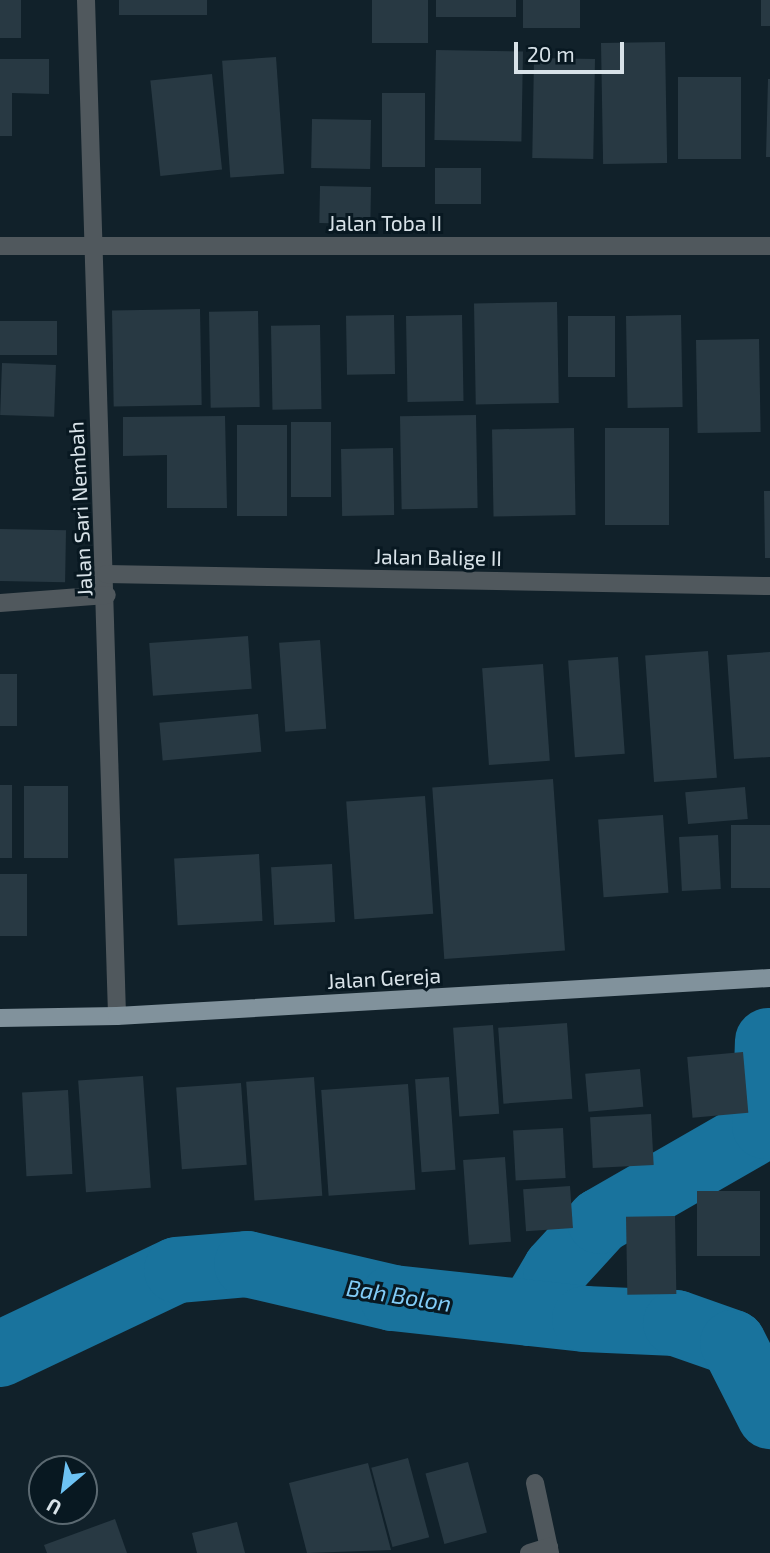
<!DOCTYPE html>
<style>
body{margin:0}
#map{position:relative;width:770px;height:1553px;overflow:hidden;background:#11212a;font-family:"Exo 2",sans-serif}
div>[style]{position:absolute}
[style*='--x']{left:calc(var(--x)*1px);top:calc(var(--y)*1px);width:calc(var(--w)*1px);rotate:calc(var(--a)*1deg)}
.river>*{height:66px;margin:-33px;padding:0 33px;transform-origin:33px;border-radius:33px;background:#19739d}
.building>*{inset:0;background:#283943;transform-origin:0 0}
.minor>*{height:18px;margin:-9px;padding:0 9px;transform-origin:9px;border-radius:9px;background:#50585d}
.major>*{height:18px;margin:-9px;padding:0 9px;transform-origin:9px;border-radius:9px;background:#81929c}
span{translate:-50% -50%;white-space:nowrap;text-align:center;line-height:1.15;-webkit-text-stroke:6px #081821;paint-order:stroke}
.street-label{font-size:21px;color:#d8e2e8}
.water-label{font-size:23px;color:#82ccf7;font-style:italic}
.north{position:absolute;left:28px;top:1455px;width:70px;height:70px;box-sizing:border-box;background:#081821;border:2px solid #5b6971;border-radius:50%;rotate:209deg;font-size:19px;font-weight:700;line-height:28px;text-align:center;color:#d8e2e8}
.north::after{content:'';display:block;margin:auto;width:24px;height:32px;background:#6dc2f3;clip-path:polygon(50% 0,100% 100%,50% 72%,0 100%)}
.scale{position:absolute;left:514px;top:42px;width:110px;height:32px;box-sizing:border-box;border:4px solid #d8e2e8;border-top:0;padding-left:9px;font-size:21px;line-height:24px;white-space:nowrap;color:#d8e2e8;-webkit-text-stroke:5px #081821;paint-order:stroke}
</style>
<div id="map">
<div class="river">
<i style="--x:530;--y:1313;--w:51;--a:-59.4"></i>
<i style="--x:556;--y:1269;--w:65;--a:-47.5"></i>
<i style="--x:600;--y:1221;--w:190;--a:-29.9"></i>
<i style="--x:765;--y:1126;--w:85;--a:-88"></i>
<i style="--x:0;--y:1354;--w:196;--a:-25.4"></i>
<i style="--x:177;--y:1270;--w:70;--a:-4.9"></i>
<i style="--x:247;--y:1264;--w:150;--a:13.1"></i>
<i style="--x:393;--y:1298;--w:193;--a:6.2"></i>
<i style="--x:585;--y:1319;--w:91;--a:2.5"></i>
<i style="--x:676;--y:1323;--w:60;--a:19.3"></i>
<i style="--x:733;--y:1343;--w:82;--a:63.1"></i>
</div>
<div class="building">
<i style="left:0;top:0;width:21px;height:38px"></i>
<i style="left:119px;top:0;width:88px;height:15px"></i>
<i style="left:372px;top:0;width:56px;height:43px"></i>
<i style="left:436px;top:0;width:80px;height:17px"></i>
<i style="left:523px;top:0;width:57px;height:28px"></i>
<i style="left:761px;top:0;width:9px;height:26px"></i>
<i style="left:665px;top:42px;width:121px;height:64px;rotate:89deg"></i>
<i style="left:436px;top:50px;width:87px;height:90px;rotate:1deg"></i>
<i style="left:276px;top:57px;width:117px;height:54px;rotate:86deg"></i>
<i style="left:534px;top:58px;width:61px;height:100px;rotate:1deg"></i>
<i style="clip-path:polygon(0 59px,49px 59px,49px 94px,12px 93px,12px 136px,0 136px)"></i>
<i style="left:212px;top:74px;width:96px;height:62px;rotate:84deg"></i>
<i style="left:678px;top:77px;width:63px;height:82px"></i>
<i style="clip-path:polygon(768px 79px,770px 79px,770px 157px,766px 157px)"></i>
<i style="left:382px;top:93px;width:43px;height:74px"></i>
<i style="left:312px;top:119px;width:59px;height:49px;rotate:1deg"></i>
<i style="left:435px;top:168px;width:46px;height:36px"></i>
<i style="left:320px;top:186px;width:51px;height:37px;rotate:1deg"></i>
<i style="left:557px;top:302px;width:101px;height:83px;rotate:89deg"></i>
<i style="left:200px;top:309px;width:96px;height:88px;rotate:89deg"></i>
<i style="left:258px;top:311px;width:96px;height:49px;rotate:89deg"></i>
<i style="left:394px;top:315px;width:59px;height:48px;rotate:89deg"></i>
<i style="left:462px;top:315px;width:86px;height:56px;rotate:89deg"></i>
<i style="left:681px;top:315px;width:92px;height:55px;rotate:89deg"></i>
<i style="left:568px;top:316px;width:47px;height:61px"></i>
<i style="left:0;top:321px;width:57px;height:34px"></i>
<i style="left:320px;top:325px;width:84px;height:49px;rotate:89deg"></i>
<i style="left:759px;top:339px;width:93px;height:63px;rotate:89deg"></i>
<i style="left:2px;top:363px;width:54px;height:52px;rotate:2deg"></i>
<i style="left:476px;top:415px;width:93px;height:76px;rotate:89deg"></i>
<i style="clip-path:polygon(225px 416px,227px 508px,167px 508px,167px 455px,123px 456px,123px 417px)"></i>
<i style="left:291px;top:422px;width:40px;height:75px"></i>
<i style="left:237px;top:425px;width:50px;height:91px"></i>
<i style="left:574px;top:428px;width:87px;height:82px;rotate:89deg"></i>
<i style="left:605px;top:428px;width:64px;height:97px"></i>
<i style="left:393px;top:448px;width:67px;height:52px;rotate:89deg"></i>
<i style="clip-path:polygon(764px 491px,770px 491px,770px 558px,765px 558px)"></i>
<i style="left:0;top:529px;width:66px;height:52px;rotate:1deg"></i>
<i style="left:248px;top:636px;width:53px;height:99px;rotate:86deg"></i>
<i style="left:320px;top:640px;width:89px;height:41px;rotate:86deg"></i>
<i style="left:708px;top:651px;width:127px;height:63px;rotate:86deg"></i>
<i style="clip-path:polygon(770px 652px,770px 757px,734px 759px,727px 655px)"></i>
<i style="left:618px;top:657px;width:97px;height:50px;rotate:86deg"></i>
<i style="left:543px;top:664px;width:97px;height:61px;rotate:86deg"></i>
<i style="left:0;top:674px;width:17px;height:52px"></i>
<i style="left:258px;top:714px;width:38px;height:99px;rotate:85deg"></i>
<i style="left:553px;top:779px;width:172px;height:121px;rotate:86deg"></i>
<i style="left:0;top:785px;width:12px;height:73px"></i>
<i style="left:24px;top:786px;width:44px;height:72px"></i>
<i style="left:745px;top:787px;width:32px;height:60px;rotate:85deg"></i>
<i style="left:425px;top:796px;width:118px;height:79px;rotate:86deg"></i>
<i style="left:663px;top:815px;width:78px;height:65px;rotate:86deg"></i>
<i style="left:770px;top:825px;width:63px;height:39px;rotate:90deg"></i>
<i style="left:718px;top:835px;width:54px;height:39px;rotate:87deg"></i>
<i style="left:259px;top:854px;width:67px;height:85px;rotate:87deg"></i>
<i style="left:332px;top:864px;width:58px;height:61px;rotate:87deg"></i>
<i style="left:0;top:874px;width:27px;height:62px"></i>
<i style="left:567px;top:1023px;width:76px;height:69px;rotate:86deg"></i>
<i style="left:493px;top:1025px;width:89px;height:40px;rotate:86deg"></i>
<i style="left:743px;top:1052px;width:61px;height:56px;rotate:85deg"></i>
<i style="left:640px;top:1069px;width:38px;height:55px;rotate:85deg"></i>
<i style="left:143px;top:1076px;width:112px;height:65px;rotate:86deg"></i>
<i style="left:314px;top:1077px;width:119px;height:68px;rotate:86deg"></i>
<i style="left:449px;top:1077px;width:93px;height:34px;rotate:86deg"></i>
<i style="left:241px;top:1083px;width:82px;height:65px;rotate:86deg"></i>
<i style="left:408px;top:1084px;width:106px;height:87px;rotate:86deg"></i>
<i style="left:68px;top:1090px;width:84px;height:46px;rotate:87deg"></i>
<i style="left:651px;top:1114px;width:51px;height:61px;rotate:87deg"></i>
<i style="left:563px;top:1128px;width:50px;height:50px;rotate:87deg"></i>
<i style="left:505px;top:1157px;width:85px;height:42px;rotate:86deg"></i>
<i style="left:570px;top:1186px;width:42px;height:47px;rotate:86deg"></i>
<i style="left:697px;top:1191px;width:63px;height:65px"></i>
<i style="left:675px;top:1216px;width:78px;height:49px;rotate:89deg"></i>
<i style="left:408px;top:1458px;width:82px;height:38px;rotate:75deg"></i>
<i style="left:468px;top:1462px;width:73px;height:44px;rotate:75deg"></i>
<i style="clip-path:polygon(368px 1463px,391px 1550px,307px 1553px,289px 1483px)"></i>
<i style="clip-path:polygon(115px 1519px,127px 1553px,47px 1553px,44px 1545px)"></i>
<i style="clip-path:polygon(237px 1522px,245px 1553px,197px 1553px,192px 1533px)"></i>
</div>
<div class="minor">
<i style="--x:86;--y:0;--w:1016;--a:88.25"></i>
<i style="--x:0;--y:246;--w:770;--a:0"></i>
<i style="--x:106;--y:574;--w:664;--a:1.04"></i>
<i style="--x:0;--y:603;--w:107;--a:-4.3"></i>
<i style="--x:535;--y:1483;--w:72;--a:77.9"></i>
<i style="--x:529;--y:1553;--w:21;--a:-17"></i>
</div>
<div class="major">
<i style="--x:0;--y:1018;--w:117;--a:-1"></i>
<i style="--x:117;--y:1016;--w:654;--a:-3.33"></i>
</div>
<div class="street-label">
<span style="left:385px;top:223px">Jalan Toba II</span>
<span style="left:80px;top:509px;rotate:-93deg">Jalan Sari Nembah</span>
<span style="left:438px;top:557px;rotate:1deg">Jalan Balige II</span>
<span style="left:384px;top:978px;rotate:-3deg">Jalan Gereja</span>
</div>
<div class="water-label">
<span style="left:399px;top:1295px;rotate:9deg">Bah Bolon</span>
</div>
<div class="north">U</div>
<div class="scale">20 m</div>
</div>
